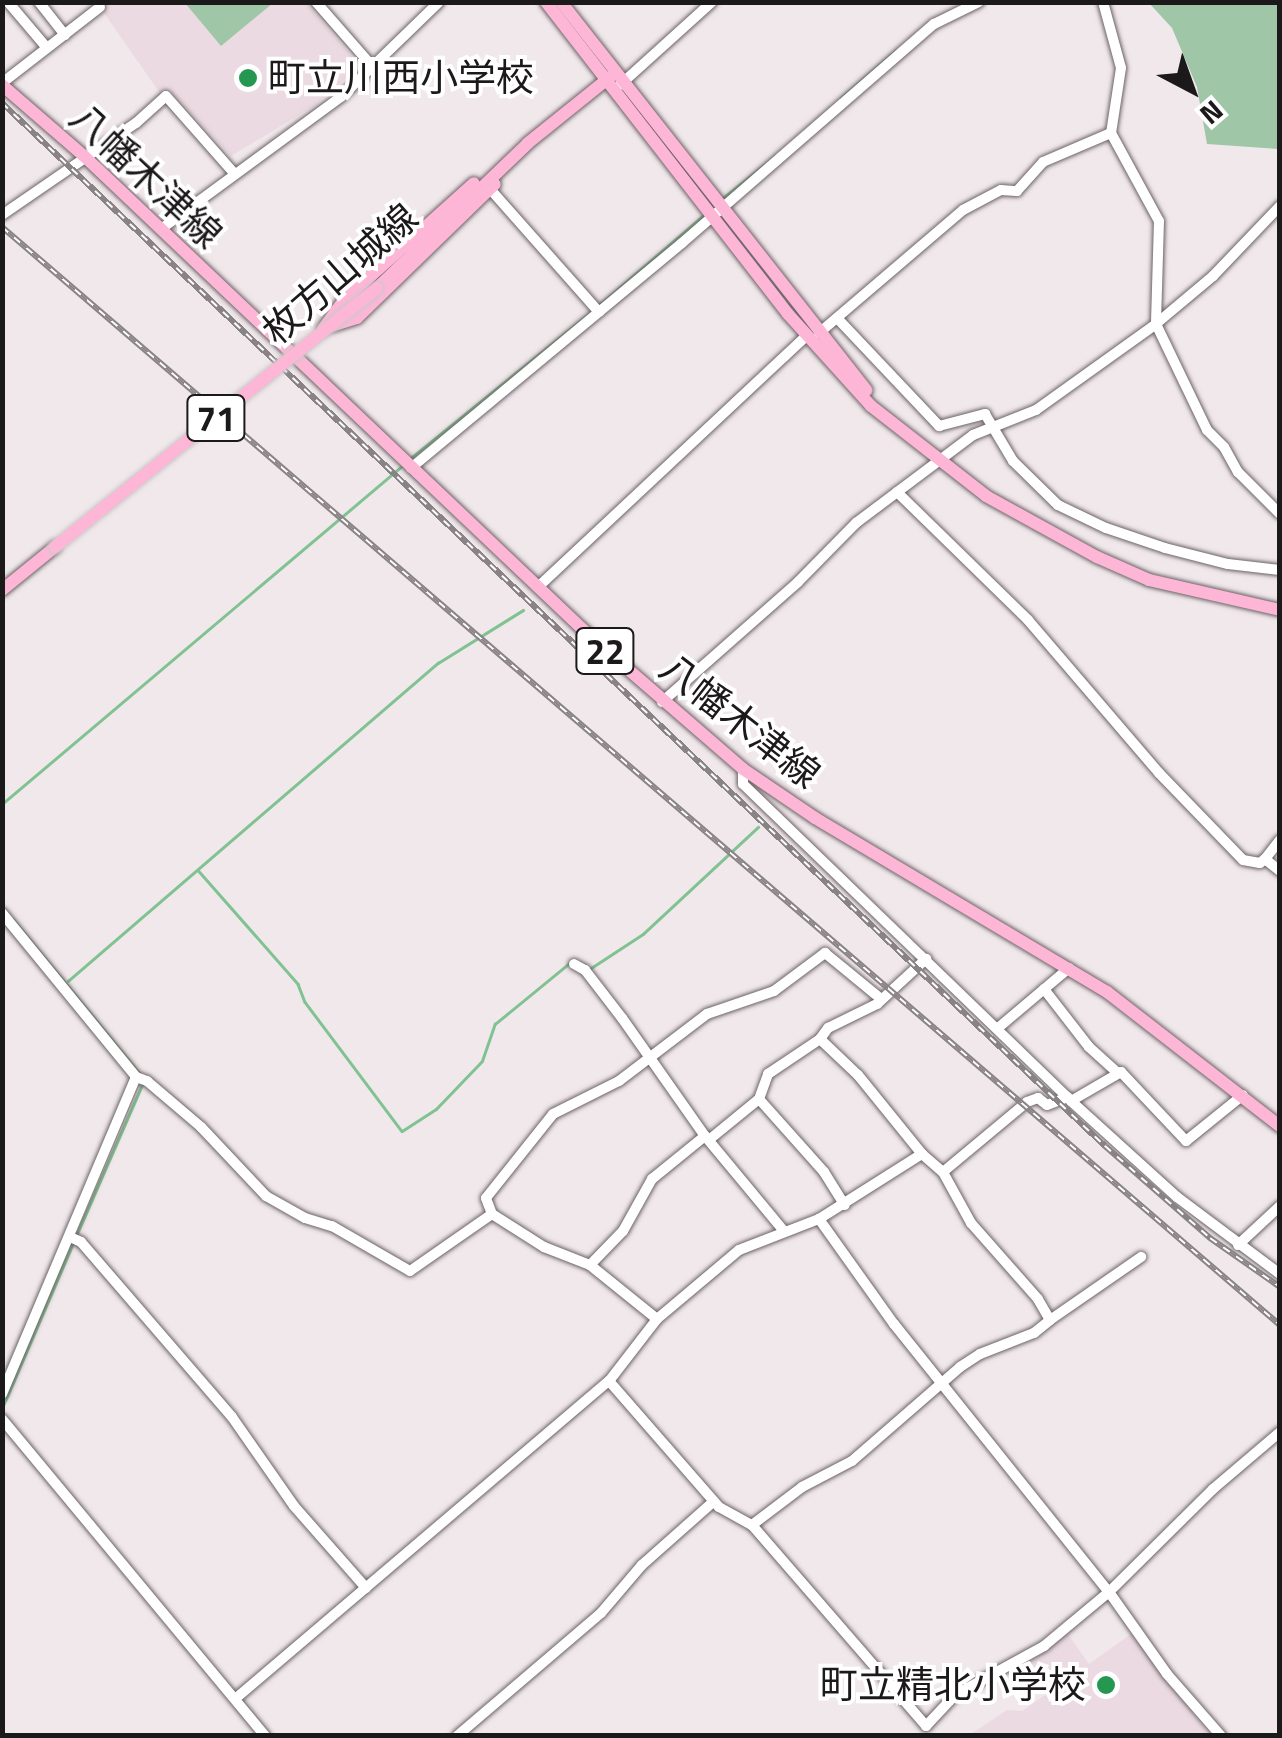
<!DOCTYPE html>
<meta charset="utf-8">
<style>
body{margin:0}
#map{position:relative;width:1282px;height:1738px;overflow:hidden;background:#f1e8eb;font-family:"Titillium Web","Noto Sans JP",sans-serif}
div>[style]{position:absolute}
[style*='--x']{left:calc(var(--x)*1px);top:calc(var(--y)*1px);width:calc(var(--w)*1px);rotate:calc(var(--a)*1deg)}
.built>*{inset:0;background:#ebdae1}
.green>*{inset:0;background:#9fc6a7}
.stream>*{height:2.5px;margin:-1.25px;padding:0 1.25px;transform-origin:1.25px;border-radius:1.25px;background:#81c292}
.roads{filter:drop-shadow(0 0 2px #6b6366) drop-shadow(0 0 2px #6b6366)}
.minor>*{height:10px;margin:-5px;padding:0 5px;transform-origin:5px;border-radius:5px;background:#fff}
.major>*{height:12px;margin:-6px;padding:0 6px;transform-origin:6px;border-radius:6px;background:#feb6d7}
.rail>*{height:6px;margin-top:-3px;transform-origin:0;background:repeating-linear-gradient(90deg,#fff 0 8px,#898385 0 16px);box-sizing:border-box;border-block:2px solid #898385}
.bridges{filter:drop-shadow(0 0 2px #c9c8c8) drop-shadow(0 0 2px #c9c8c8)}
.major-bridge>*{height:12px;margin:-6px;padding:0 6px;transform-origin:6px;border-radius:6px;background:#feb6d7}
.dots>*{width:28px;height:28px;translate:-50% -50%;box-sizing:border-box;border:5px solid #fff;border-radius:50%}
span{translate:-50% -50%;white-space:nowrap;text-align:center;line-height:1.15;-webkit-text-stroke:8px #fff;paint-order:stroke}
.shield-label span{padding:2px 8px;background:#fff;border:2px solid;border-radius:8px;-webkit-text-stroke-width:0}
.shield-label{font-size:35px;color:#1c191a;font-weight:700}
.poi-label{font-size:38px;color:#1c191a}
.left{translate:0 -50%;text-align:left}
.right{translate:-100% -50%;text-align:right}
.street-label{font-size:38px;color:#1c191a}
.frame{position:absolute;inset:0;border:5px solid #1c191a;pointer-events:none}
.north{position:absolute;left:1142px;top:40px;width:100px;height:100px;-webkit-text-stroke:8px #fff;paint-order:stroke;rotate:139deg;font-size:28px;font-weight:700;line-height:40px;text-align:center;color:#1c191a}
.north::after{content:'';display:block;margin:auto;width:35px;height:45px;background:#1c191a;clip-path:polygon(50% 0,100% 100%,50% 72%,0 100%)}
</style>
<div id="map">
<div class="built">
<i style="clip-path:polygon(97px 3px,306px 3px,360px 66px,314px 106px,231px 156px,170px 90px,162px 96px)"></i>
<i style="clip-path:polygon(1068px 1634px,1089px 1664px,1131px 1634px,1209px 1734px,968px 1736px,1007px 1710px,1022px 1711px,1048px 1693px,1030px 1662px)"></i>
</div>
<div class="green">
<i style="clip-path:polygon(185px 3px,273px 3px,221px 46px)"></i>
<i style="clip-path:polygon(1149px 3px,1279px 3px,1279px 149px,1207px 144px,1197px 87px,1172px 28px)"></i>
</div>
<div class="stream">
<i style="--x:841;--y:98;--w:72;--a:-41"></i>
<i style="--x:723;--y:198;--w:67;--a:-38.9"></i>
<i style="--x:598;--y:306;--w:143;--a:-40.7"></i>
<i style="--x:412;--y:457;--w:232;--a:-39"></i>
<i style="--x:2;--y:804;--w:524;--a:-40.2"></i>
<i style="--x:198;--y:870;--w:152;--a:48.7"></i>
<i style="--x:298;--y:984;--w:19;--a:69"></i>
<i style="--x:305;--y:1002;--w:161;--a:53.1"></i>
<i style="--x:402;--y:1131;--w:40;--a:-32.9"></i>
<i style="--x:436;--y:1109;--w:66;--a:-46.2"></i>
<i style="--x:482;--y:1061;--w:39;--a:-71"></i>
<i style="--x:495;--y:1024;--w:99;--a:-39.3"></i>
<i style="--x:13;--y:919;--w:202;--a:50.6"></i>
<i style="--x:591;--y:968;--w:62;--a:-33.2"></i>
<i style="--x:643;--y:934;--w:157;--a:-42.9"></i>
<i style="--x:68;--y:981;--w:488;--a:-40.7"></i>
<i style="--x:438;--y:663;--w:100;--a:-31.9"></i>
<i style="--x:76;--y:1236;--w:167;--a:-66.4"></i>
<i style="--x:2;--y:1408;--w:180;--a:-66.7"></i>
</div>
<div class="roads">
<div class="minor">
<i style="--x:8;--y:2;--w:60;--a:49.7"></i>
<i style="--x:39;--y:2;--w:42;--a:51.8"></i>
<i style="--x:316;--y:2;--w:86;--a:48.8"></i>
<i style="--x:1103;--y:2;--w:68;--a:74.7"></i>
<i style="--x:1121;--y:68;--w:66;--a:98.7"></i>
<i style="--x:1111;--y:133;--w:100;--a:61.4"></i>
<i style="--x:1159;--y:221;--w:103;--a:91.7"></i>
<i style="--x:2;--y:83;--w:124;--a:-37.8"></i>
<i style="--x:620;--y:85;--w:124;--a:-42.1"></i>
<i style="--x:491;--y:190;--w:163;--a:48.5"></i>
<i style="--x:2;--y:215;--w:163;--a:-34.5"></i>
<i style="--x:136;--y:123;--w:40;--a:-42"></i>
<i style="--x:166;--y:96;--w:101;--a:48.6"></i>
<i style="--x:161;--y:229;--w:223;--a:-36.3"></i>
<i style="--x:341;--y:97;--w:136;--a:-44.1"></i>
<i style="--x:837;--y:318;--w:149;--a:46.6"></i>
<i style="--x:939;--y:426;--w:48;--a:-14.6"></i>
<i style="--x:985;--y:414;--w:55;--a:59.2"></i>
<i style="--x:1013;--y:461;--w:63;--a:44.4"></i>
<i style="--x:1058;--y:505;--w:53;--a:25.6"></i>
<i style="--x:1106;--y:528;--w:62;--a:18.7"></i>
<i style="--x:1165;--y:548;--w:65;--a:14.3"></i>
<i style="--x:1228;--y:564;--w:52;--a:6.6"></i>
<i style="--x:1157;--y:323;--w:73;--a:-40"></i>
<i style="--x:1213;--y:276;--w:97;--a:-46.3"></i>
<i style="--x:819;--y:333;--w:189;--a:-40.5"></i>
<i style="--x:963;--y:210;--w:43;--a:-27.8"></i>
<i style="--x:1001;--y:190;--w:16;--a:4"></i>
<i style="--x:1017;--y:191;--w:39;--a:-48"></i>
<i style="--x:1043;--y:162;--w:74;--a:-23.1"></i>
<i style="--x:411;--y:468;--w:352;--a:-39.7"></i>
<i style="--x:682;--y:243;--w:334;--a:-41"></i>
<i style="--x:934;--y:24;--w:50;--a:-26.1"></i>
<i style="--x:897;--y:492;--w:183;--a:44.3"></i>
<i style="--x:1028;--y:620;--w:201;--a:49.4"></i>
<i style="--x:1159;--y:773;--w:121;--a:46"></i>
<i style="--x:1243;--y:860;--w:17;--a:10"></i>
<i style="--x:1260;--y:863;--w:6;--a:-39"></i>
<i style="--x:1265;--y:859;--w:19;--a:39"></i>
<i style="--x:538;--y:587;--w:367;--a:-43.1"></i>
<i style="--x:662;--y:702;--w:181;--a:-41.4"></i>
<i style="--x:798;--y:582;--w:83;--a:-45.5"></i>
<i style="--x:856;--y:523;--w:146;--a:-36.9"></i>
<i style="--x:973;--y:435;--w:68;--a:-21.6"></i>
<i style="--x:1036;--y:410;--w:148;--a:-35.6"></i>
<i style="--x:1156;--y:324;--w:118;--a:64.3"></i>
<i style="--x:1207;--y:430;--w:24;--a:45"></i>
<i style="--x:1224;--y:447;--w:29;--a:61"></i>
<i style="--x:1238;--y:472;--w:59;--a:45"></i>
<i style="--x:743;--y:769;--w:15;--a:90"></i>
<i style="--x:743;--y:784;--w:456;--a:44"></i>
<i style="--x:1071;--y:1101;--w:143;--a:42.2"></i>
<i style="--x:1177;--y:1197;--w:129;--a:36.8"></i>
<i style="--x:1265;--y:859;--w:24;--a:-52"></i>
<i style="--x:2;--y:913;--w:212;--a:50.7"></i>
<i style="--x:136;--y:1077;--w:12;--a:20"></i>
<i style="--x:147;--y:1081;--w:71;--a:40.4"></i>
<i style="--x:201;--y:1127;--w:95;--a:46.7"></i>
<i style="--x:266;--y:1196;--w:45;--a:29.4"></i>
<i style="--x:305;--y:1218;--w:28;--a:17"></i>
<i style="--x:332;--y:1226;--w:90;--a:30"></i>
<i style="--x:410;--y:1271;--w:100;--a:-34.8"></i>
<i style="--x:492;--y:1214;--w:62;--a:32.4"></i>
<i style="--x:544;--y:1247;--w:49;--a:21.4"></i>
<i style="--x:590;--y:1265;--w:86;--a:38.9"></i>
<i style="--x:657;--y:1319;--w:78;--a:127.7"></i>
<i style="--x:609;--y:1381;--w:167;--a:48.9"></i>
<i style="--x:719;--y:1507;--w:38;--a:29"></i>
<i style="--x:752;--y:1525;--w:266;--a:49.1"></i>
<i style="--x:926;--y:1726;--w:42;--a:-46.9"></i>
<i style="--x:955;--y:1695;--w:102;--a:-28.8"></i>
<i style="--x:1044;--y:1646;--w:85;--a:-39.7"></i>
<i style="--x:1109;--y:1592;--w:100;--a:54.7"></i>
<i style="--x:1167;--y:1674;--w:82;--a:48.9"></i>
<i style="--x:574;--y:964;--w:13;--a:29"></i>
<i style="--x:585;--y:970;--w:61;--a:52.4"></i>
<i style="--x:622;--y:1018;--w:144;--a:54.9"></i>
<i style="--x:705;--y:1136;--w:122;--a:50.3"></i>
<i style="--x:1044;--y:989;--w:73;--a:52.2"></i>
<i style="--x:1089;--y:1047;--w:38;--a:42"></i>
<i style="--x:998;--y:1028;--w:93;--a:-40.2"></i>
<i style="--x:820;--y:1039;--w:14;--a:-54"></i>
<i style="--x:828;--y:1028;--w:55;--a:-26.1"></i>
<i style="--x:877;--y:1004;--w:67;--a:-42.6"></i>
<i style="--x:759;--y:1099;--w:98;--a:48.3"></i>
<i style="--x:824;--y:1172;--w:39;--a:58"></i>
<i style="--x:1071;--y:1101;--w:58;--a:-30.1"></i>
<i style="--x:1121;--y:1072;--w:95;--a:46.7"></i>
<i style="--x:1186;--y:1141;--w:73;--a:-38.9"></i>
<i style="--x:710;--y:1139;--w:63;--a:-39.2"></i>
<i style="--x:759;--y:1099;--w:27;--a:-70"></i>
<i style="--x:768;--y:1074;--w:63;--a:-33.9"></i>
<i style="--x:820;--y:1039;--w:52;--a:43.5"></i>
<i style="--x:858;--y:1075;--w:102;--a:51"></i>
<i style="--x:492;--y:1214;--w:17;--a:-111"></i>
<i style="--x:486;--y:1198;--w:107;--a:-51.4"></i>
<i style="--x:553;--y:1114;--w:74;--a:-26.6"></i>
<i style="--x:619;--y:1081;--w:111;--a:-37.3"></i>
<i style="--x:707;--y:1014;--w:71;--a:-18.9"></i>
<i style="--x:774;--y:991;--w:64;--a:-36.7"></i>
<i style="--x:825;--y:953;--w:72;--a:39.4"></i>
<i style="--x:819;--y:1219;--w:129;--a:54.5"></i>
<i style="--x:894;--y:1324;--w:344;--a:51.3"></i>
<i style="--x:1109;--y:1592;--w:146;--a:-44.7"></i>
<i style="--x:1213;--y:1489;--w:88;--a:-40.4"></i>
<i style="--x:70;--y:1237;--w:12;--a:24"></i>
<i style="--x:81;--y:1242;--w:231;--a:49.2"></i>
<i style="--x:232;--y:1417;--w:108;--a:55.1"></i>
<i style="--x:294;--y:1506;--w:109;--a:48.7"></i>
<i style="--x:1238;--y:1245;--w:57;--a:-42.9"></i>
<i style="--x:590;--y:1265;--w:47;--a:-45.9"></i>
<i style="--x:623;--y:1231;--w:60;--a:-60.9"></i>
<i style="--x:652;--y:1179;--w:68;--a:-39.1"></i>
<i style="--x:657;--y:1319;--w:107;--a:-40.1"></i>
<i style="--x:739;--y:1250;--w:86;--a:-21.2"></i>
<i style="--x:819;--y:1219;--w:122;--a:-32.3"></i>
<i style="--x:922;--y:1154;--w:28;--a:41"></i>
<i style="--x:943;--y:1172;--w:109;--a:-39.8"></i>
<i style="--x:1027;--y:1102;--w:12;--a:-20"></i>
<i style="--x:1038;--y:1098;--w:11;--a:38"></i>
<i style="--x:1047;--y:1105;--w:22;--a:-21"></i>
<i style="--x:1050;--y:1320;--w:111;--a:-34.7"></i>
<i style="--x:2;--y:1394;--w:344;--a:-67.1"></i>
<i style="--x:2;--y:1419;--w:412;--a:50.3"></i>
<i style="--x:752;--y:1525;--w:63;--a:-37.2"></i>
<i style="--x:802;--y:1487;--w:56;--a:-27.5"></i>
<i style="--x:852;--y:1461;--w:143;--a:-41"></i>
<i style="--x:960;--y:1367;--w:24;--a:-33"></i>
<i style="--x:980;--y:1354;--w:58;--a:-21.3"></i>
<i style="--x:1034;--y:1333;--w:21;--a:-39"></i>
<i style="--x:1050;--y:1320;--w:24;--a:-120"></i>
<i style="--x:1038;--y:1299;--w:101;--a:-131.4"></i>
<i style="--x:971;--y:1223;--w:58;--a:-118.8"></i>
<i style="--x:235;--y:1699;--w:491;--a:-40.4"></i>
<i style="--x:457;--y:1736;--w:189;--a:-40.5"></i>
<i style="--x:601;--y:1613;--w:63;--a:-49.5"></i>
<i style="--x:642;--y:1565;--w:96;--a:-41.6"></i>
</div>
<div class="major">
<i style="--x:546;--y:2;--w:395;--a:52.2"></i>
<i style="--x:788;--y:314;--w:124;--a:47.9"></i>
<i style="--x:871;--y:406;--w:146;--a:38"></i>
<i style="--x:986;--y:496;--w:127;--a:28.8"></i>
<i style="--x:1097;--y:557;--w:57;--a:23.9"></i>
<i style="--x:1149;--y:580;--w:134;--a:12.9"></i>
<i style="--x:561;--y:2;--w:494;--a:51.8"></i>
<i style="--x:2;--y:85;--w:108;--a:40.9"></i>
<i style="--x:84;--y:156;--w:702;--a:43.5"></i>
<i style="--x:593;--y:639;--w:198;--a:40.9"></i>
<i style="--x:743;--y:769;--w:87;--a:34.2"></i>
<i style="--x:815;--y:818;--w:340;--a:30.8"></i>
<i style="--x:1107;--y:992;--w:219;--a:37.8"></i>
<i style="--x:377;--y:288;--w:209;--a:-43.8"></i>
<i style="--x:528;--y:143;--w:105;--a:-38.8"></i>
<i style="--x:331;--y:326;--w:27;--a:-17"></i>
<i style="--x:357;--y:318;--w:192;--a:-44.2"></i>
<i style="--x:323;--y:329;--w:34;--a:-54"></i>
<i style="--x:343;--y:301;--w:176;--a:-42"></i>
<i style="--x:2;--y:590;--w:68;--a:-39.1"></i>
</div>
</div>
<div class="rail">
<i style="--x:2;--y:103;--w:1518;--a:43.4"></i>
<i style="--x:1105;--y:1146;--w:140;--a:41.2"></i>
<i style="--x:1210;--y:1238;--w:85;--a:35"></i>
<i style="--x:2;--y:227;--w:1685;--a:40.67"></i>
</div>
<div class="bridges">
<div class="major-bridge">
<i style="--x:55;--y:547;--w:413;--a:-38.8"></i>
</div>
</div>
<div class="dots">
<i style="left:248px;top:78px;background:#259751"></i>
<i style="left:1106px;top:1685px;background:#259751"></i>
</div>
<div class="shield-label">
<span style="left:216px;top:418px">71</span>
<span style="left:605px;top:651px">22</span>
</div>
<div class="poi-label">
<span class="left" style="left:268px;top:78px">町立川西小学校</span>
<span class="right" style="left:1086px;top:1685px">町立精北小学校</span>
</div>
<div class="street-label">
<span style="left:146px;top:176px;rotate:43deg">八幡木津線</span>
<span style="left:340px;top:274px;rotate:-41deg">枚方山城線</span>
<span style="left:740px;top:721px;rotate:38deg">八幡木津線</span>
</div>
<div class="frame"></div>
<div class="north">N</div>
</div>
